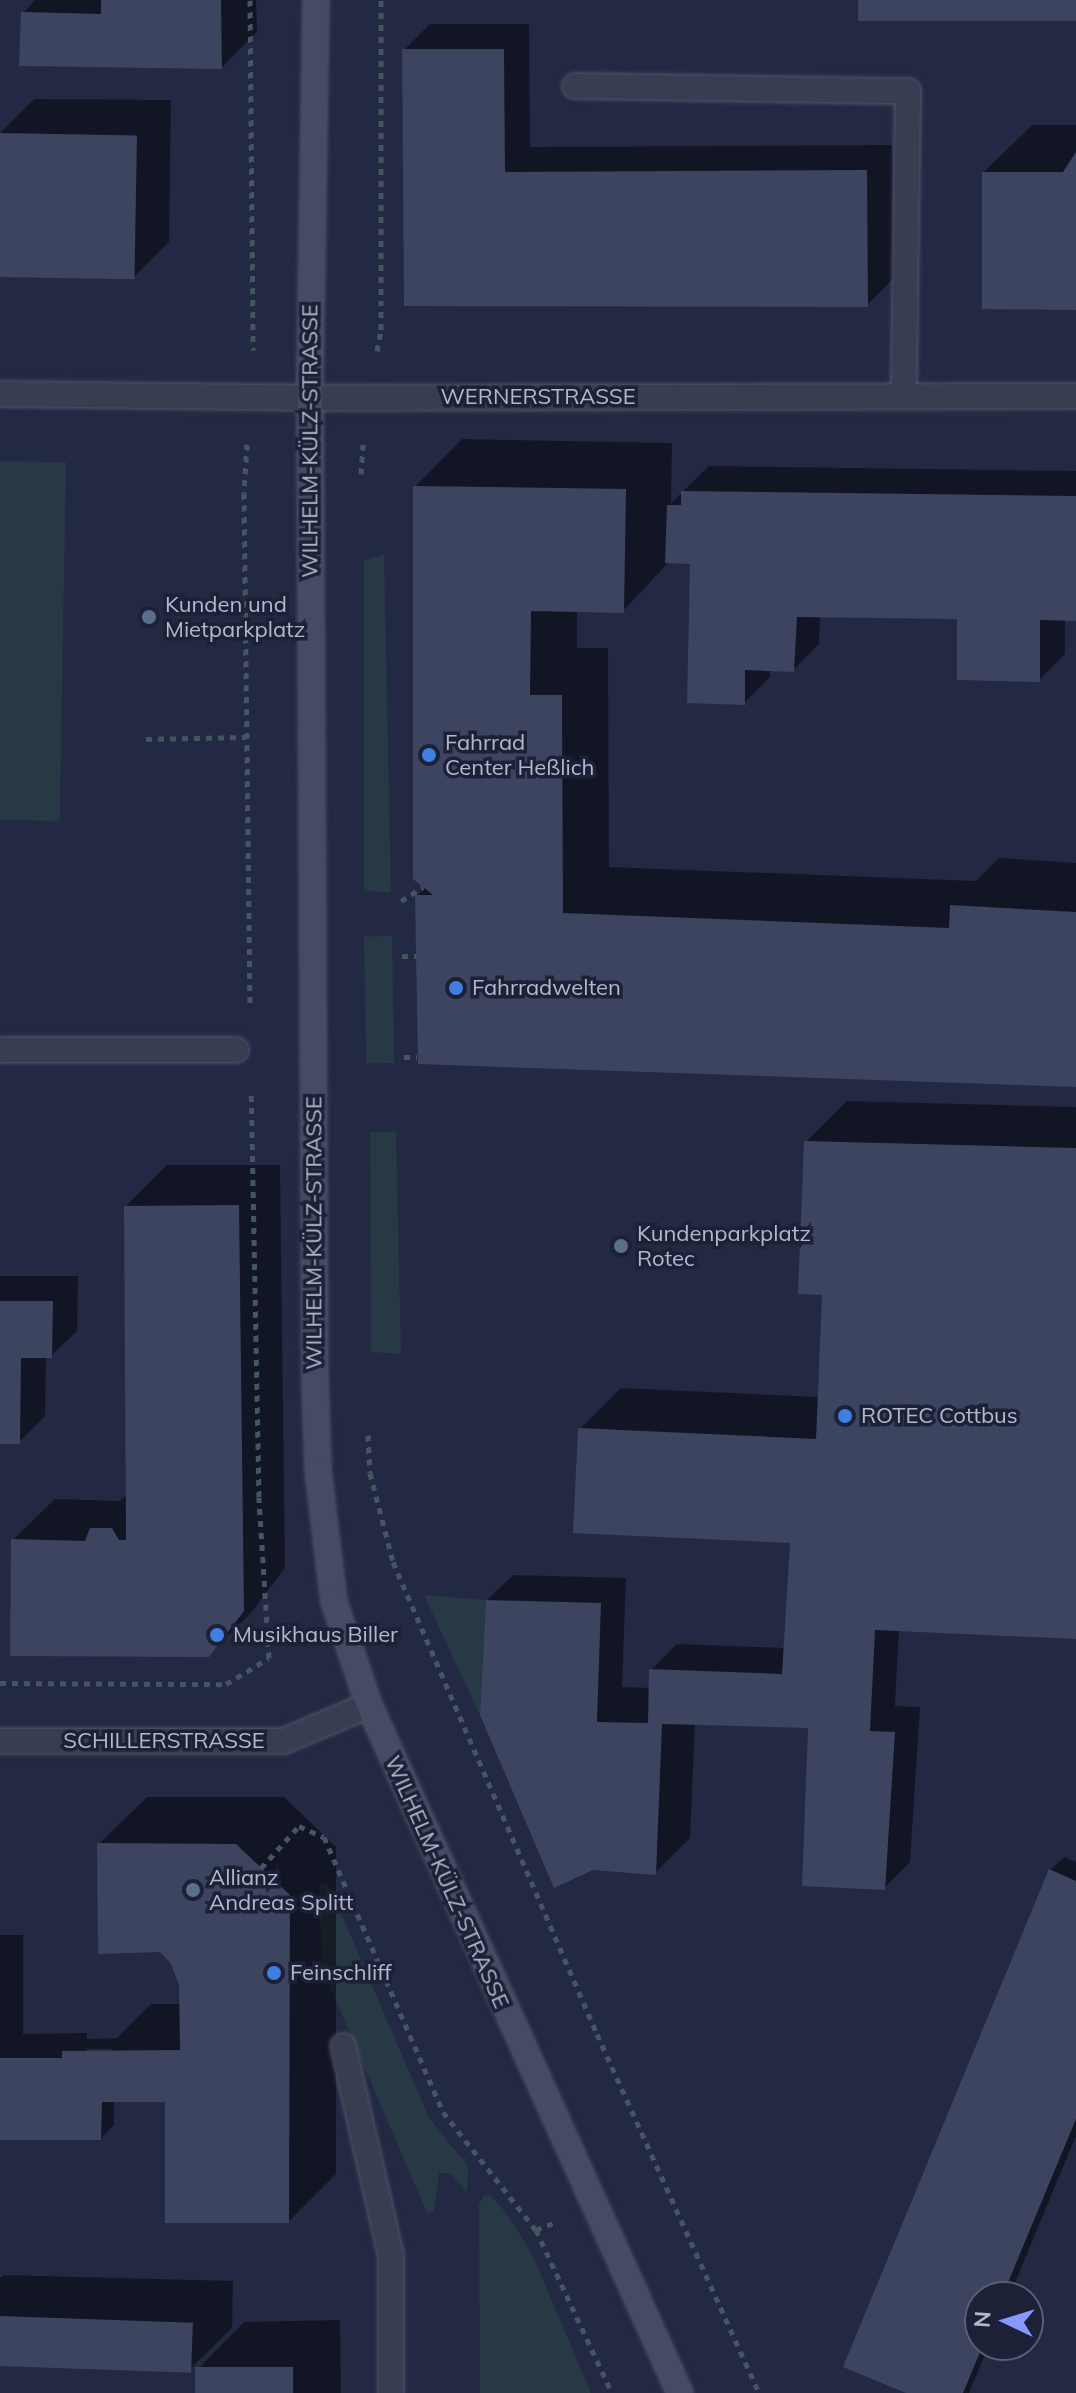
<!DOCTYPE html>
<meta charset="utf-8">
<style>
body{margin:0}
#map{position:relative;width:1076px;height:2393px;overflow:hidden;background:#232943;font-family:Mulish,sans-serif}
div>[style]{position:absolute}
[style*='--x']{left:calc(var(--x)*1px);top:calc(var(--y)*1px);width:calc(var(--w)*1px);rotate:calc(var(--a)*1deg)}
.green>*{inset:0;background:#263944;transform-origin:0 0}
.shadow>*{inset:0;background:#0007}
.building>*{inset:0;background:#3d4460;transform-origin:0 0}
.path>*{height:5px;margin-top:-2.5px;transform-origin:0;background:repeating-linear-gradient(90deg,#445660 0 6px,transparent 0 12px)}
.roads{filter:drop-shadow(0 0 2px #505469) drop-shadow(0 0 2px #505469)}
.service>*{height:24px;margin:-12px;padding:0 12px;transform-origin:12px;border-radius:12px;background:#383d52}
.minor>*{height:24px;margin:-12px;padding:0 12px;transform-origin:12px;border-radius:12px;background:#383d52}
.secondary>*{height:24px;margin:-12px;padding:0 12px;transform-origin:12px;border-radius:12px;background:#464a65}
.dots>*{width:22px;height:22px;translate:-50% -50%;box-sizing:border-box;border:4px solid #1d2137;border-radius:50%}
span{translate:-50% -50%;white-space:nowrap;text-align:center;line-height:1.15;-webkit-text-stroke:7px #1d2137;paint-order:stroke}
.street-label{font-size:22px;color:#b5b8cc}
.poi-label{font-size:22px;color:#b5b8cc}
.left{translate:0 -50%;text-align:left}
.north{position:absolute;left:964px;top:2281px;width:80px;height:80px;box-sizing:border-box;background:#1d2137;border:2px solid #5a5d73;border-radius:50%;rotate:274deg;font-size:22px;font-weight:700;line-height:32px;text-align:center;color:#b5b8cc}
.north::after{content:'';display:block;margin:auto;width:28px;height:36px;background:#8799ff;clip-path:polygon(50% 0,100% 100%,50% 72%,0 100%)}
</style>
<div id="map">
<div class="green">
<i style="left:0;top:461px;width:66px;height:359px;rotate:1deg"></i>
<i style="clip-path:polygon(384px 554px,391px 892px,364px 891px,364px 561px)"></i>
<i style="left:392px;top:936px;width:127px;height:28px;rotate:89deg"></i>
<i style="clip-path:polygon(370px 1132px,396px 1132px,401px 1354px,371px 1352px)"></i>
<i style="clip-path:polygon(424px 1595px,486px 1600px,480px 1715px)"></i>
<i style="clip-path:polygon(328px 1883px,429px 2118px,468px 2166px,467px 2193px,450px 2173px,439px 2173px,434px 2212px,427px 2213px,322px 1968px,319px 1885px)"></i>
<i style="clip-path:polygon(484px 2195px,491px 2196px,507px 2214px,532px 2254px,591px 2393px,480px 2393px,479px 2205px)"></i>
</div>
<div class="shadow">
<i style="clip-path:polygon(35px 0,256px 0,257px 32px,222px 67px,23px 13px)"></i>
<i style="clip-path:polygon(430px 24px,529px 24px,530px 147px,892px 145px,893px 279px,867px 305px,406px 304px,404px 50px)"></i>
<i style="clip-path:polygon(34px 99px,171px 100px,169px 242px,134px 277px,0 275px,0 133px)"></i>
<i style="clip-path:polygon(1032px 125px,1076px 125px,1076px 308px,984px 172px)"></i>
<i style="clip-path:polygon(462px 439px,672px 443px,671px 503px,709px 466px,1076px 471px,1076px 619px,1065px 619px,1065px 654px,1039px 680px,959px 617px,820px 616px,819px 644px,793px 670px,770px 669px,770px 677px,744px 703px,692px 562px,670px 561px,623px 611px,577px 610px,577px 648px,608px 648px,609px 867px,976px 881px,999px 858px,1076px 863px,1076px 1085px,417px 896px,426px 887px,415px 487px)"></i>
<i style="clip-path:polygon(847px 1101px,1076px 1107px,1076px 1637px,899px 1629px,895px 1706px,920px 1707px,910px 1862px,884px 1888px,810px 1726px,695px 1723px,690px 1838px,655px 1873px,487px 1600px,513px 1575px,626px 1578px,622px 1687px,651px 1688px,651px 1670px,677px 1644px,786px 1648px,792px 1544px,580px 1429px,621px 1388px,820px 1397px,824px 1293px,806px 1142px)"></i>
<i style="clip-path:polygon(167px 1165px,280px 1165px,285px 1568px,250px 1614px,208px 1655px,13px 1540px,55px 1499px,120px 1501px,128px 1493px,126px 1206px)"></i>
<i style="clip-path:polygon(0 1276px,78px 1276px,77px 1331px,51px 1356px,46px 1356px,45px 1416px,19px 1442px,0 1442px)"></i>
<i style="clip-path:polygon(evenodd,147px 1797px,284px 1797px,336px 1847px,336px 2174px,289px 2221px,167px 2100px,114px 2100px,114px 2125px,101px 2138px,0 2138px,0 1935px,23px 1935px,23px 2034px,87px 2033px,87px 2039px,117px 2038px,151px 2004px,182px 2004px,181px 1985px,173px 1963px,99px 1844px,147px 1797px,87px 2049px,111px 2049px,111px 2053px,87px 2053px,87px 2049px)"></i>
<i style="clip-path:polygon(1064px 1857px,1076px 1862px,1076px 2136px,1009px 2297px,980px 2297px,980px 2345px,989px 2345px,969px 2393px,911px 2393px,1050px 1870px)"></i>
<i style="clip-path:polygon(4px 2275px,233px 2281px,232px 2328px,190px 2369px,0 2364px,0 2278px)"></i>
<i style="clip-path:polygon(340px 2320px,341px 2393px,197px 2393px,197px 2370px,244px 2322px)"></i>
</div>
<div class="building">
<i style="clip-path:polygon(101px 0,221px 0,222px 69px,19px 66px,21px 12px,101px 14px)"></i>
<i style="left:858px;top:0;width:218px;height:21px"></i>
<i style="clip-path:polygon(402px 49px,504px 49px,505px 172px,867px 170px,868px 307px,404px 306px)"></i>
<i style="left:0;top:133px;width:137px;height:144px;rotate:1deg"></i>
<i style="clip-path:polygon(1076px 152px,1076px 310px,982px 309px,982px 172px,1063px 172px)"></i>
<i style="clip-path:polygon(413px 486px,626px 489px,624px 613px,531px 611px,530px 695px,562px 695px,563px 913px,949px 928px,950px 905px,1076px 912px,1076px 1087px,418px 1064px,415px 895px,433px 895px,413px 879px)"></i>
<i style="clip-path:polygon(681px 491px,1076px 496px,1076px 621px,1040px 620px,1040px 682px,957px 680px,957px 619px,797px 617px,794px 672px,745px 670px,745px 705px,687px 703px,690px 564px,665px 563px,667px 505px,681px 505px)"></i>
<i style="clip-path:polygon(804px 1141px,1076px 1148px,1076px 1639px,875px 1630px,870px 1731px,895px 1732px,885px 1890px,802px 1886px,808px 1728px,662px 1724px,656px 1875px,593px 1870px,554px 1888px,480px 1715px,486px 1600px,601px 1603px,597px 1722px,648px 1723px,649px 1669px,782px 1674px,790px 1543px,573px 1533px,578px 1428px,816px 1439px,822px 1295px,798px 1294px)"></i>
<i style="clip-path:polygon(239px 1205px,244px 1611px,209px 1657px,10px 1656px,11px 1539px,85px 1541px,90px 1528px,112px 1528px,119px 1540px,126px 1540px,124px 1206px)"></i>
<i style="clip-path:polygon(0 1301px,53px 1301px,52px 1358px,21px 1358px,20px 1444px,0 1444px)"></i>
<i style="clip-path:polygon(97px 1843px,236px 1844px,290px 1895px,289px 2223px,165px 2223px,165px 2102px,102px 2102px,101px 2140px,0 2140px,0 2058px,62px 2058px,62px 2051px,180px 2050px,179px 1985px,171px 1964px,160px 1952px,98px 1954px)"></i>
<i style="clip-path:polygon(1049px 1869px,1076px 1881px,1076px 2119px,1002px 2297px,980px 2297px,983px 2345px,963px 2393px,906px 2393px,843px 2367px)"></i>
<i style="left:0;top:2316px;width:193px;height:50px;rotate:2deg"></i>
<i style="left:293px;top:2367px;width:26px;height:98px;rotate:90deg"></i>
</div>
<div class="path">
<i style="--x:250;--y:0;--w:350;--a:89.5"></i>
<i style="--x:377;--y:351;--w:21;--a:-79"></i>
<i style="--x:381;--y:330;--w:330;--a:-90"></i>
<i style="--x:247;--y:444;--w:49;--a:93.5"></i>
<i style="--x:244;--y:493;--w:513;--a:89.33"></i>
<i style="--x:361;--y:474;--w:30;--a:-86"></i>
<i style="--x:146;--y:739;--w:100;--a:-1.1"></i>
<i style="--x:401;--y:901;--w:26;--a:-32"></i>
<i style="--x:402;--y:956;--w:14;--a:0"></i>
<i style="--x:404;--y:1057;--w:13;--a:0"></i>
<i style="--x:368;--y:1435;--w:38;--a:87"></i>
<i style="--x:370;--y:1473;--w:92;--a:75.5"></i>
<i style="--x:393;--y:1562;--w:514;--a:66.63"></i>
<i style="--x:597;--y:2034;--w:394;--a:65.7"></i>
<i style="--x:0;--y:1683;--w:226;--a:0.3"></i>
<i style="--x:226;--y:1684;--w:50;--a:-31.2"></i>
<i style="--x:269;--y:1658;--w:161;--a:-93.6"></i>
<i style="--x:259;--y:1497;--w:405;--a:-91.1"></i>
<i style="--x:261;--y:1868;--w:57;--a:-47.9"></i>
<i style="--x:299;--y:1826;--w:27;--a:24"></i>
<i style="--x:324;--y:1837;--w:300;--a:66.6"></i>
<i style="--x:443;--y:2112;--w:150;--a:51.8"></i>
<i style="--x:536;--y:2230;--w:180;--a:65"></i>
<i style="--x:536;--y:2230;--w:18;--a:-22"></i>
</div>
<div class="roads">
<div class="service">
<i style="--x:575;--y:86;--w:333;--a:0.9"></i>
<i style="--x:908;--y:91;--w:305;--a:90.8"></i>
<i style="--x:0;--y:1050;--w:236;--a:0"></i>
</div>
<div class="minor">
<i style="--x:0;--y:394;--w:310;--a:0.7"></i>
<i style="--x:310;--y:398;--w:766;--a:-0.15"></i>
<i style="--x:0;--y:1741;--w:284;--a:0"></i>
<i style="--x:284;--y:1741;--w:92;--a:-23"></i>
<i style="--x:343;--y:2046;--w:215;--a:77.1"></i>
<i style="--x:391;--y:2256;--w:137;--a:90"></i>
</div>
<div class="secondary">
<i style="--x:316;--y:0;--w:398;--a:90.9"></i>
<i style="--x:310;--y:398;--w:981;--a:89.71"></i>
<i style="--x:315;--y:1379;--w:91;--a:88.1"></i>
<i style="--x:318;--y:1470;--w:133;--a:83.1"></i>
<i style="--x:334;--y:1602;--w:109;--a:71.2"></i>
<i style="--x:369;--y:1705;--w:755;--a:65.68"></i>
</div>
</div>
<div class="dots">
<i style="left:149px;top:617px;background:#5c6f8a"></i>
<i style="left:429px;top:755px;background:#3f7fe0"></i>
<i style="left:456px;top:988px;background:#3f7fe0"></i>
<i style="left:621px;top:1246px;background:#5c6f8a"></i>
<i style="left:845px;top:1416px;background:#3f7fe0"></i>
<i style="left:217px;top:1635px;background:#3f7fe0"></i>
<i style="left:193px;top:1890px;background:#5c6f8a"></i>
<i style="left:274px;top:1973px;background:#3f7fe0"></i>
</div>
<div class="street-label">
<span style="left:538px;top:397px">WERNERSTRASSE</span>
<span style="left:310px;top:441px;rotate:-90deg">WILHELM-KÜLZ-STRASSE</span>
<span style="left:314px;top:1233px;rotate:-90deg">WILHELM-KÜLZ-STRASSE</span>
<span style="left:164px;top:1741px">SCHILLERSTRASSE</span>
<span style="left:447px;top:1882px;rotate:66deg">WILHELM-KÜLZ-STRASSE</span>
</div>
<div class="poi-label">
<span class="left" style="left:165px;top:617px">Kunden und<br>Mietparkplatz</span>
<span class="left" style="left:445px;top:755px">Fahrrad<br>Center Heßlich</span>
<span class="left" style="left:472px;top:988px">Fahrradwelten</span>
<span class="left" style="left:637px;top:1246px">Kundenparkplatz<br>Rotec</span>
<span class="left" style="left:861px;top:1416px">ROTEC Cottbus</span>
<span class="left" style="left:233px;top:1635px">Musikhaus Biller</span>
<span class="left" style="left:209px;top:1890px">Allianz<br>Andreas Splitt</span>
<span class="left" style="left:290px;top:1973px">Feinschliff</span>
</div>
<div class="north">N</div>
</div>
